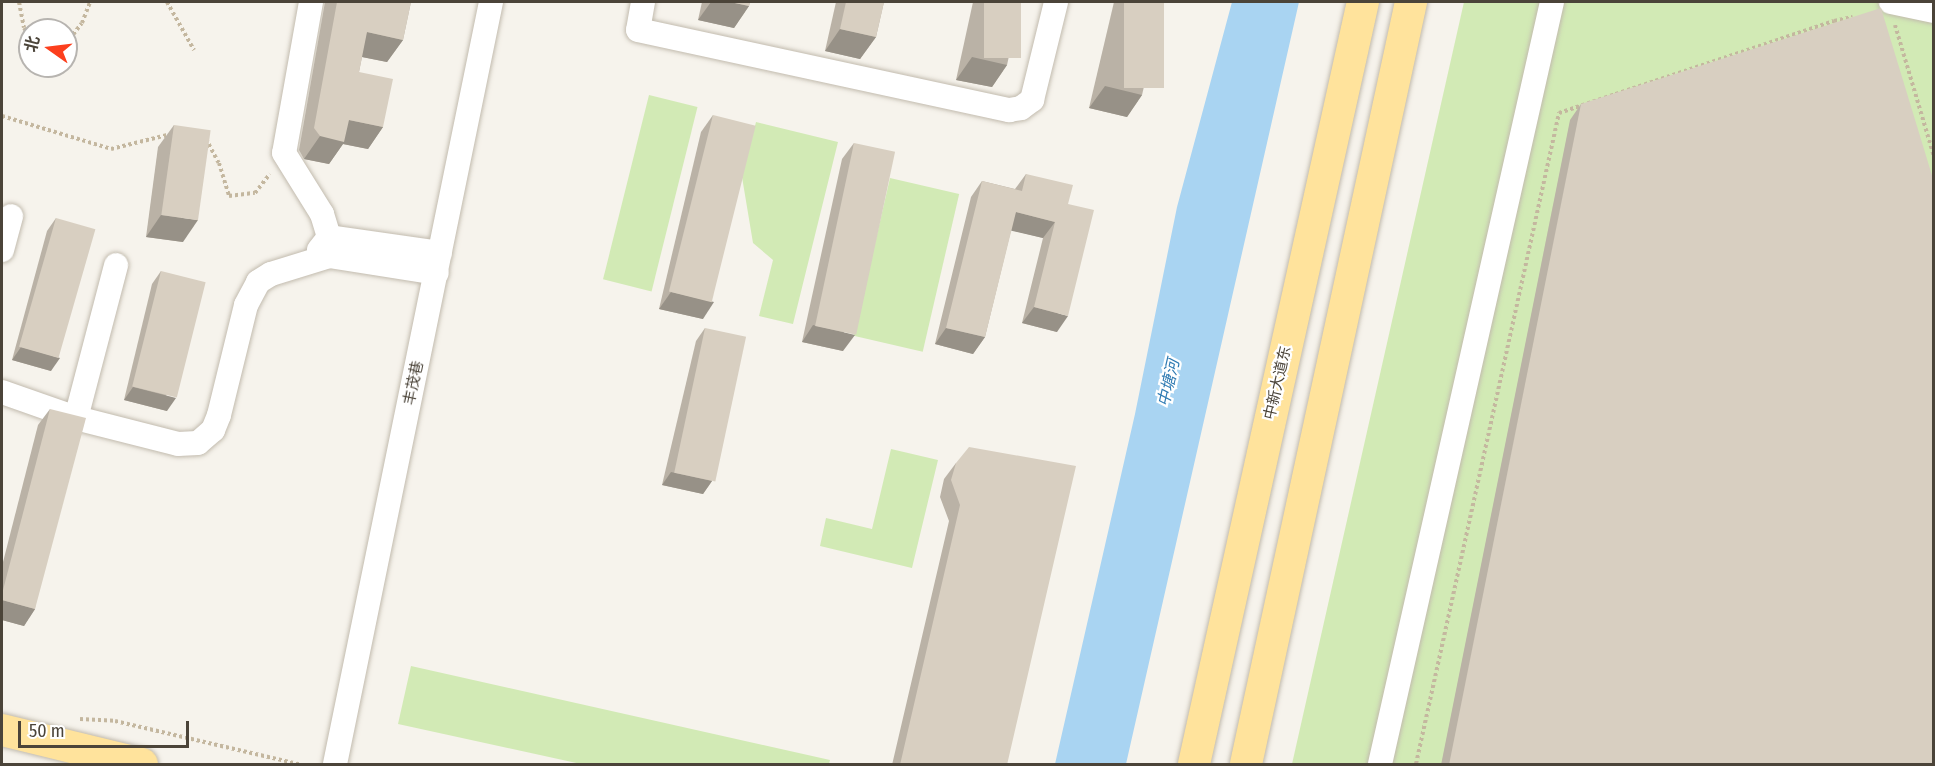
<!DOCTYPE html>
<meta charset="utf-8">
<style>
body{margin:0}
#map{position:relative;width:1935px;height:766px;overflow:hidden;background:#f6f3ec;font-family:"Fira Sans Condensed","Noto Sans SC",sans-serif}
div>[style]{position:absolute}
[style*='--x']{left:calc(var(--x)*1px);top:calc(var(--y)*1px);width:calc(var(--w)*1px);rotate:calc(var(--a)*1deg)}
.green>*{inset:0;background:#d2eab5;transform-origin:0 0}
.water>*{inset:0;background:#a9d4f2}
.path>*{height:4px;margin-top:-2px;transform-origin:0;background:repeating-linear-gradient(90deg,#c4b79f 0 3px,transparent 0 6px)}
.roads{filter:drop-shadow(0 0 2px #c2bbae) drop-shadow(0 0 2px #c2bbae)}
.minor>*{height:24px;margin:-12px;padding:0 12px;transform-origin:12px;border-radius:12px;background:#fff}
.major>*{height:32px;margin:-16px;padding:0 16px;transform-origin:16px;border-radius:16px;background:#ffe39c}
.wall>*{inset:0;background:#bab2a6}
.shaded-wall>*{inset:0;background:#979187}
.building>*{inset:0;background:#d8cfc1;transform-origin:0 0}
span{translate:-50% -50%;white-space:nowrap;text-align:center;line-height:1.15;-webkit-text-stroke:4.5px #fff;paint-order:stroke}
.street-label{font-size:15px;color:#4b4439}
.water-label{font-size:16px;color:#2e7ab2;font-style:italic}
.frame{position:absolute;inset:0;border:3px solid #4b4439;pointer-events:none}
.north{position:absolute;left:18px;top:18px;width:60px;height:60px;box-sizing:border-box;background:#fff;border:2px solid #b7b4b0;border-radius:50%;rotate:284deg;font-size:16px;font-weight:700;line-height:24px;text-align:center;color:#4b4439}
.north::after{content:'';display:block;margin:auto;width:21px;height:27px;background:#fc3f1d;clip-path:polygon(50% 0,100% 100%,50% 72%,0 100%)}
.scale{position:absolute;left:18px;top:721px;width:171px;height:27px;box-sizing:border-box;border:3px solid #4b4439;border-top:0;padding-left:8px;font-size:18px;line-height:21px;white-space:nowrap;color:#4b4439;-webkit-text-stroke:4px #fff;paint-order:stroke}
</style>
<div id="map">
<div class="green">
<i style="clip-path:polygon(1464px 2px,1933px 2px,1933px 764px,1292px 764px)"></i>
<i style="left:649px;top:95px;width:50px;height:190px;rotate:14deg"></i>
<i style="clip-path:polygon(756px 122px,838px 142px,793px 324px,759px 316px,773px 260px,753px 243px,742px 177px)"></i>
<i style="left:890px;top:178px;width:71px;height:162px;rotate:13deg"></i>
<i style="clip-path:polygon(891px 449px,938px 460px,912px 568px,820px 546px,826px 518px,872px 529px)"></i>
<i style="clip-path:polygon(411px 666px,830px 760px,829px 764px,581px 764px,398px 724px)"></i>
</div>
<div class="water">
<i style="clip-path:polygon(1232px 2px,1299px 2px,1126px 764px,1055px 764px,1135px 414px,1177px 207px)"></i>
</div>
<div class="path">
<i style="--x:19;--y:2;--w:26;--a:79"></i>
<i style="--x:24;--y:28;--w:11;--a:56"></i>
<i style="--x:167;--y:2;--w:55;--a:60.6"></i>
<i style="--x:1895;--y:25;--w:138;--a:73.5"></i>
<i style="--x:66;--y:44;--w:26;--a:-53"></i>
<i style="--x:82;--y:23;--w:22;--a:-69"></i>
<i style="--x:2;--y:116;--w:114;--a:16.8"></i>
<i style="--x:111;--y:149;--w:62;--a:-14"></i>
<i style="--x:206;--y:139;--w:27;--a:62"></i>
<i style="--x:219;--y:163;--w:34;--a:73"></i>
<i style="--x:229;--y:196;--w:26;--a:-7"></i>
<i style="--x:255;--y:193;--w:24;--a:-52"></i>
<i style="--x:80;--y:719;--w:35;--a:3"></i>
<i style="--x:115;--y:721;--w:189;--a:13.2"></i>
<i style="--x:1416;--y:764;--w:667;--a:-77.61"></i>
<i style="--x:1559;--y:113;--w:290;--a:-18.5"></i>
<i style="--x:1834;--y:21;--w:19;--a:-12"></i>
</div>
<div class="roads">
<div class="minor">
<i style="--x:311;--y:2;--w:153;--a:100.1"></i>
<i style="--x:284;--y:153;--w:72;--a:58.1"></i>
<i style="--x:322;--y:214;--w:24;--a:73"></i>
<i style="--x:329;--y:237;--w:19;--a:90"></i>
<i style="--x:643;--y:2;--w:28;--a:100"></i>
<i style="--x:638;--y:30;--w:380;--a:12.2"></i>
<i style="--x:1009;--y:110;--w:12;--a:-9"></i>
<i style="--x:1021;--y:108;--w:14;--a:-36"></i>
<i style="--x:1032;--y:100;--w:101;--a:-76.2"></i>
<i style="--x:1891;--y:2;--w:44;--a:11.8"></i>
<i style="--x:2;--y:250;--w:35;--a:-75"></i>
<i style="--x:319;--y:250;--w:16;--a:-52"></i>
<i style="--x:329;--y:237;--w:112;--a:8.2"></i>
<i style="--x:2;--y:392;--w:78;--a:19.4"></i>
<i style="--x:76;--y:418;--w:105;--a:14.3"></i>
<i style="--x:178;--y:444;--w:20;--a:-3"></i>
<i style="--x:198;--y:443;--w:20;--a:-41"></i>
<i style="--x:213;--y:430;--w:16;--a:-68"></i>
<i style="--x:219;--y:415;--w:113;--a:-76.2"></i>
<i style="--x:246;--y:305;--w:26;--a:-62"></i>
<i style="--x:258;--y:282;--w:15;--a:-32"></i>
<i style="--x:271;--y:274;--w:61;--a:-17.2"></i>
<i style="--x:329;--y:256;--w:109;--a:8.9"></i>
<i style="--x:76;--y:418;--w:158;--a:-75.3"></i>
<i style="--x:335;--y:764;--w:778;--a:-78.43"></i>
<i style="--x:1380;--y:764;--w:781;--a:-77.28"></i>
</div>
<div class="major">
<i style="--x:2;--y:730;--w:144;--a:13.7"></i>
<i style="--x:1194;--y:764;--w:781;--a:-77.5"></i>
<i style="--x:1246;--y:764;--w:780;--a:-77.78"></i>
</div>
</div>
<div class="wall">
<i style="clip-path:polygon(325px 2px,411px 2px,403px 40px,387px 62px,362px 57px,359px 72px,383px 127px,368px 149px,343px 144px,329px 164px,304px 159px,299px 150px)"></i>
<i style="clip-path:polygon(702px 2px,750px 2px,749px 6px,734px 28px,698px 20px)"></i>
<i style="clip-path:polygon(836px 2px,884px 2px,876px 37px,860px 59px,825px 51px)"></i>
<i style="clip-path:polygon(973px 2px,1021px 2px,1007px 65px,992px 87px,956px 80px)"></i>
<i style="clip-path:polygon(1114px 2px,1164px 2px,1142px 95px,1127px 117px,1089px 108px)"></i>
<i style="clip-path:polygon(1581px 104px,1934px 765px,1441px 765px,1570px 120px)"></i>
<i style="clip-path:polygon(713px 115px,703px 319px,659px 309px,701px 132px)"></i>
<i style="clip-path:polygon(174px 125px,183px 242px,146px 237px,158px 147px)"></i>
<i style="clip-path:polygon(854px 143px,843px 351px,802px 342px,842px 159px)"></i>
<i style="clip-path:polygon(1026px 174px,1068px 204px,1057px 332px,1022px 323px,1043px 238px,1011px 230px,985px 337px,973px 354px,935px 344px,971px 197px,982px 181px,1015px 189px)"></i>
<i style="clip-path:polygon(56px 218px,51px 371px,12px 360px,47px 231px)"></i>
<i style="clip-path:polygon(161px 271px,167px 411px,124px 400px,152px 284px)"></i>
<i style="clip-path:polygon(705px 328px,712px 481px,703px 494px,662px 485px,696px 341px)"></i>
<i style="clip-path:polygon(50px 409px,35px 609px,24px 626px,2px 620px,2px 566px,38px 425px)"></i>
<i style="clip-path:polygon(956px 463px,1007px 765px,892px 765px,949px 521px,940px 497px,944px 479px)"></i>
</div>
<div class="shaded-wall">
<i style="clip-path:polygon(711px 2px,730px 2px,749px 6px,734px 28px,698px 20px)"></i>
<i style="clip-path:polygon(840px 29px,876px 37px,860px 59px,825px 51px)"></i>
<i style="clip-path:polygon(367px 32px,403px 40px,387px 62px,352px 55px)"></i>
<i style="clip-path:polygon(972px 57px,1007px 65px,992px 87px,956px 80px)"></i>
<i style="clip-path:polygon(1105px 86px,1142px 95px,1127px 117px,1089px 108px)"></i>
<i style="clip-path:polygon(349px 120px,383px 127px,368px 149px,343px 144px,329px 164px,304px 159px,320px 136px)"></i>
<i style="clip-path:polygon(1016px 212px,1055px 222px,1043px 238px,1004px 229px)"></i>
<i style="clip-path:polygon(161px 215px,198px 220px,183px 242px,146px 237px)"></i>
<i style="clip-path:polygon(671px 292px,714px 302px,703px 319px,659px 309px)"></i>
<i style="clip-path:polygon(1034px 307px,1068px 316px,1057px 332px,1022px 323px)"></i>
<i style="clip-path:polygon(813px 325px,855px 335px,843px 351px,802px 342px)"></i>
<i style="clip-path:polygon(946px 328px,985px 337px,973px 354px,935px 344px)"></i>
<i style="clip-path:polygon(21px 347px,60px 358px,51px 371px,12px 360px)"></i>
<i style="clip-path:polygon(133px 387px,176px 398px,167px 411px,124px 400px)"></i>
<i style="clip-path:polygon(671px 472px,712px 481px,703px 494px,662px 485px)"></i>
<i style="clip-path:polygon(2px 600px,35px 609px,24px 626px,2px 620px)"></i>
</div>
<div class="building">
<i style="clip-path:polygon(337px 2px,411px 2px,403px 40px,367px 32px,359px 72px,393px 79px,383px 127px,349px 120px,344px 142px,320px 136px,314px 128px)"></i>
<i style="clip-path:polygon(730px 2px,750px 2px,749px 6px)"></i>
<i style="clip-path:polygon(846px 2px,884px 2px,876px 37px,840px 29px)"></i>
<i style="left:984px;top:2px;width:37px;height:56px"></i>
<i style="left:1124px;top:2px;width:40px;height:86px"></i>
<i style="clip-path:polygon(1881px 8px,1934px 182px,1934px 765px,1449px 765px,1581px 104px)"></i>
<i style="left:713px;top:115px;width:44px;height:182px;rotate:14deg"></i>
<i style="left:174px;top:125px;width:37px;height:91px;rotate:8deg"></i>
<i style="left:854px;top:143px;width:42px;height:187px;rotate:12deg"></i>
<i style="clip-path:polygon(1026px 174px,1073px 185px,1068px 204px,1094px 210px,1068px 316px,1034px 307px,1055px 222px,1016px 212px,985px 337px,946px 328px,982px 181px,1022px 191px)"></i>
<i style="left:56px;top:218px;width:41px;height:134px;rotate:16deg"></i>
<i style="left:161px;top:271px;width:46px;height:119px;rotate:14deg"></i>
<i style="left:705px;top:328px;width:42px;height:148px;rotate:12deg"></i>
<i style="clip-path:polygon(50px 409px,86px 418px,35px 609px,2px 600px,2px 594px)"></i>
<i style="clip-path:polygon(969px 447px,1076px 466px,1007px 765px,900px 765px,960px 505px,951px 480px,956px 463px)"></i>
</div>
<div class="street-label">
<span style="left:414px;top:383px;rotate:-78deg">丰茂巷</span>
<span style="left:1278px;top:383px;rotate:-77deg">中新大道东</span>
</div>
<div class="water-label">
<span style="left:1169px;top:383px;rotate:-77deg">中塘河</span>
</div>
<div class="frame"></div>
<div class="north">北</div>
<div class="scale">50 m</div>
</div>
